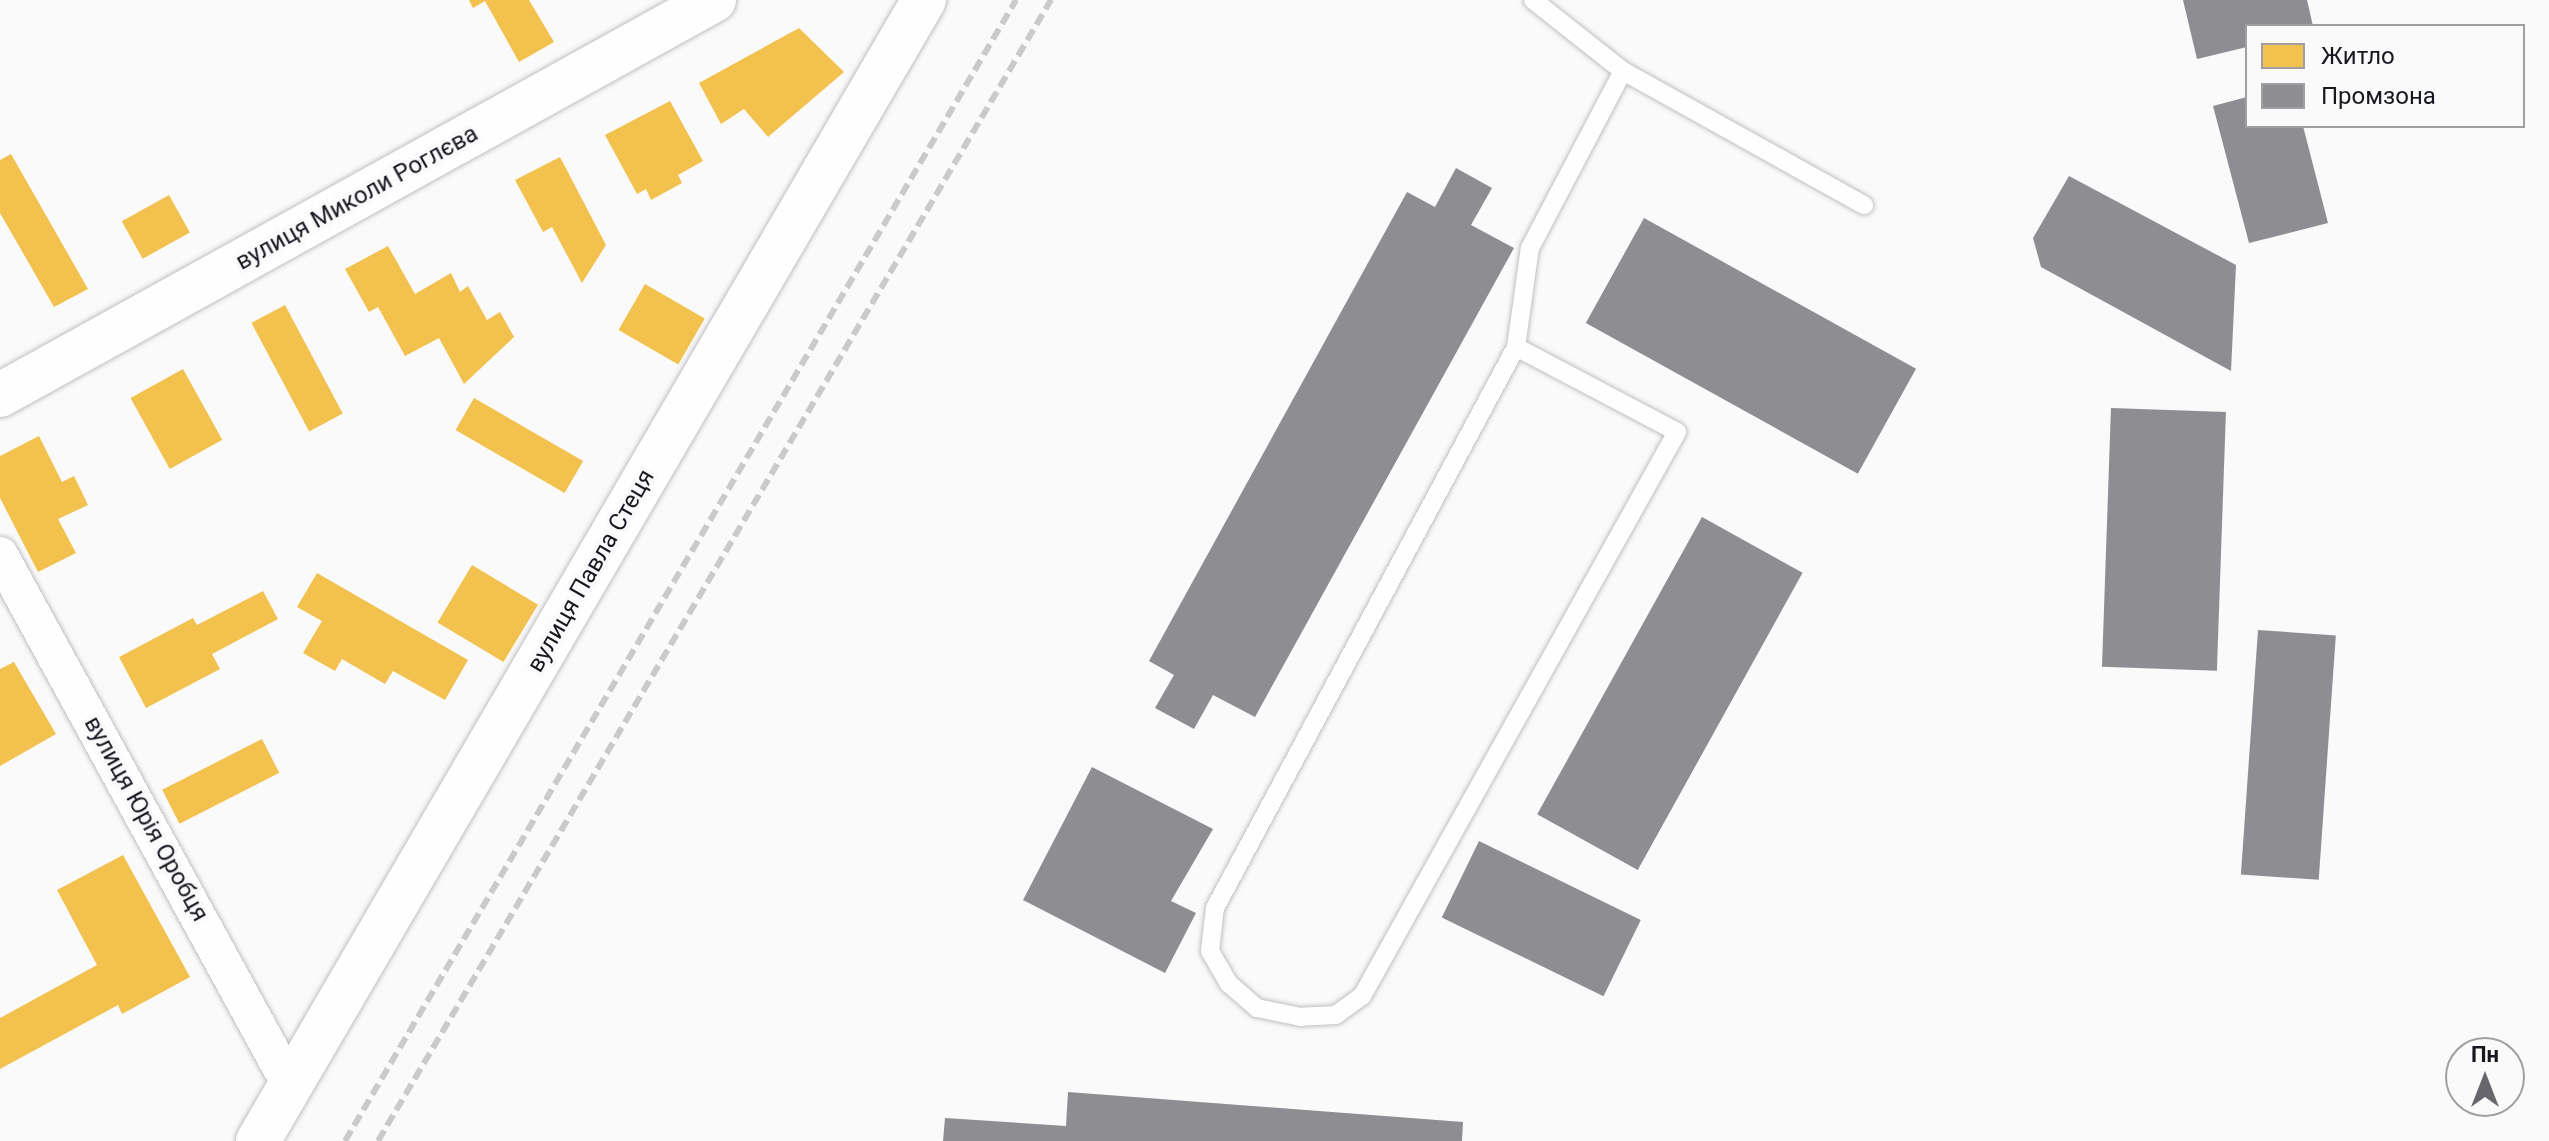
<!DOCTYPE html>
<meta charset="utf-8">
<style>
body{margin:0}
#map{position:relative;width:2549px;height:1141px;overflow:hidden;background:#fafafa;font-family:Roboto,sans-serif}
div>[style]{position:absolute}
[style*='--x']{left:calc(var(--x)*1px);top:calc(var(--y)*1px);width:calc(var(--w)*1px);rotate:calc(var(--a)*1deg)}
.homes>*{inset:0;background:#f2c14e;transform-origin:0 0}
.industry>*{inset:0;background:#8d8d92;transform-origin:0 0}
.roads{filter:drop-shadow(0 0 2px #c0bfc4) drop-shadow(0 0 2px #c0bfc4)}
.service>*{height:18px;margin:-9px;padding:0 9px;transform-origin:9px;border-radius:9px;background:#fefefe}
.minor>*{height:36px;margin:-18px;padding:0 18px;transform-origin:18px;border-radius:18px;background:#fefefe}
.tertiary>*{height:44px;margin:-22px;padding:0 22px;transform-origin:22px;border-radius:22px;background:#fefefe}
.rail>*{height:6px;margin-top:-3px;transform-origin:0;background:repeating-linear-gradient(90deg,#cacaca 0 12px,transparent 0 18px)}
span{translate:-50% -50%;white-space:nowrap;text-align:center;line-height:1.15;-webkit-text-stroke:8px #fafafa;paint-order:stroke}
.street-label{font-size:24px;color:#181720}
.legend{position:absolute;left:2245px;top:24px;width:280px;height:104px;box-sizing:border-box;background:#fafafa;border:2px solid #a09fa3;margin:0;padding:10px 14px;list-style:none;font-size:24px;color:#181720}
.legend li{display:flex;align-items:center;gap:16px;height:40px}
.legend b{width:40px;border:2px solid #a09fa3}
.north{position:absolute;left:2445px;top:1037px;width:80px;height:80px;box-sizing:border-box;background:#fafafa;border:2px solid #a09fa3;border-radius:50%;rotate:0deg;font-size:22px;font-weight:700;line-height:32px;text-align:center;color:#181720}
.north::after{content:'';display:block;margin:auto;width:28px;height:36px;background:#67666c;clip-path:polygon(50% 0,100% 100%,50% 72%,0 100%)}
</style>
<div id="map">
<div class="homes">
<i style="clip-path:polygon(469px 0,529px 0,554px 42px,519px 62px,485px 1px,473px 8px)"></i>
<i style="clip-path:polygon(799px 28px,844px 72px,768px 137px,744px 109px,721px 124px,699px 83px)"></i>
<i style="clip-path:polygon(670px 101px,703px 161px,678px 175px,682px 183px,651px 200px,646px 189px,637px 194px,605px 135px)"></i>
<i style="clip-path:polygon(11px 154px,88px 289px,54px 307px,0 213px,0 160px)"></i>
<i style="clip-path:polygon(560px 157px,606px 245px,582px 283px,552px 227px,543px 232px,515px 180px)"></i>
<i style="left:169px;top:195px;width:43px;height:54px;rotate:61deg"></i>
<i style="clip-path:polygon(388px 246px,415px 294px,451px 273px,460px 292px,468px 286px,487px 320px,500px 312px,514px 337px,464px 384px,439px 338px,405px 356px,378px 307px,369px 312px,345px 269px)"></i>
<i style="left:645px;top:284px;width:69px;height:53px;rotate:30deg"></i>
<i style="left:285px;top:305px;width:123px;height:38px;rotate:62deg"></i>
<i style="left:183px;top:369px;width:81px;height:60px;rotate:61deg"></i>
<i style="left:474px;top:398px;width:126px;height:37px;rotate:30deg"></i>
<i style="clip-path:polygon(39px 436px,62px 482px,74px 476px,88px 505px,58px 519px,76px 553px,38px 572px,0 498px,0 456px)"></i>
<i style="left:472px;top:565px;width:77px;height:67px;rotate:31deg"></i>
<i style="clip-path:polygon(317px 573px,468px 660px,445px 700px,393px 671px,385px 684px,342px 659px,335px 671px,303px 653px,322px 621px,297px 607px)"></i>
<i style="clip-path:polygon(263px 591px,278px 619px,212px 654px,220px 669px,146px 708px,119px 657px,193px 618px,197px 625px)"></i>
<i style="clip-path:polygon(14px 662px,56px 734px,0 766px,0 669px)"></i>
<i style="left:262px;top:739px;width:38px;height:112px;rotate:63deg"></i>
<i style="clip-path:polygon(123px 855px,190px 977px,122px 1014px,118px 1005px,0 1069px,0 1018px,97px 965px,57px 890px)"></i>
</div>
<div class="industry">
<i style="clip-path:polygon(2183px 0,2307px 0,2313px 26px,2247px 26px,2247px 47px,2197px 59px)"></i>
<i style="clip-path:polygon(2247px 97px,2247px 126px,2303px 126px,2328px 223px,2249px 243px,2213px 106px)"></i>
<i style="clip-path:polygon(1456px 168px,1492px 188px,1471px 225px,1514px 248px,1255px 717px,1213px 695px,1194px 729px,1155px 708px,1174px 675px,1149px 661px,1407px 192px,1435px 207px)"></i>
<i style="clip-path:polygon(2069px 176px,2236px 265px,2231px 371px,2041px 267px,2033px 238px)"></i>
<i style="left:1644px;top:218px;width:311px;height:120px;rotate:29deg"></i>
<i style="left:2111px;top:408px;width:115px;height:259px;rotate:2deg"></i>
<i style="left:1702px;top:517px;width:115px;height:340px;rotate:29deg"></i>
<i style="left:2258px;top:630px;width:78px;height:245px;rotate:4deg"></i>
<i style="clip-path:polygon(1092px 767px,1213px 829px,1171px 901px,1196px 913px,1165px 973px,1023px 900px)"></i>
<i style="left:1479px;top:841px;width:180px;height:85px;rotate:26deg"></i>
<i style="clip-path:polygon(1068px 1092px,1463px 1122px,1462px 1141px,943px 1141px,945px 1118px,1066px 1126px)"></i>
</div>
<div class="roads">
<div class="service">
<i style="--x:1533;--y:0;--w:115;--a:38.3"></i>
<i style="--x:1623;--y:71;--w:276;--a:29.1"></i>
<i style="--x:1516;--y:347;--w:182;--a:27.8"></i>
<i style="--x:1677;--y:432;--w:646;--a:119.18"></i>
<i style="--x:1362;--y:996;--w:32;--a:144"></i>
<i style="--x:1336;--y:1015;--w:35;--a:177"></i>
<i style="--x:1301;--y:1017;--w:45;--a:-168.4"></i>
<i style="--x:1257;--y:1008;--w:37;--a:-139"></i>
<i style="--x:1229;--y:984;--w:38;--a:-120"></i>
<i style="--x:1210;--y:951;--w:43;--a:-83.4"></i>
<i style="--x:1215;--y:908;--w:637;--a:-61.78"></i>
<i style="--x:1516;--y:347;--w:100;--a:-82"></i>
<i style="--x:1530;--y:248;--w:200;--a:-62.3"></i>
</div>
<div class="minor">
<i style="--x:0;--y:555;--w:604;--a:61.31"></i>
</div>
<div class="tertiary">
<i style="--x:0;--y:395;--w:816;--a:-28.95"></i>
<i style="--x:258;--y:1141;--w:1321;--a:-59.73"></i>
</div>
</div>
<div class="rail">
<i style="--x:345;--y:1141;--w:1324;--a:-59.54"></i>
<i style="--x:378;--y:1141;--w:1325;--a:-59.47"></i>
</div>
<div class="street-label">
<span style="left:357px;top:198px;rotate:-29deg">вулиця Миколи Роглєва</span>
<span style="left:591px;top:571px;rotate:-60deg">вулиця Павла Стеця</span>
<span style="left:146px;top:819px;rotate:61deg">вулиця Юрія Оробця</span>
</div>
<ul class="legend">
<li><b style="height:22px;background:#f2c14e"></b>Житло</li>
<li><b style="height:22px;background:#8d8d92"></b>Промзона</li>
</ul>
<div class="north">Пн</div>
</div>
